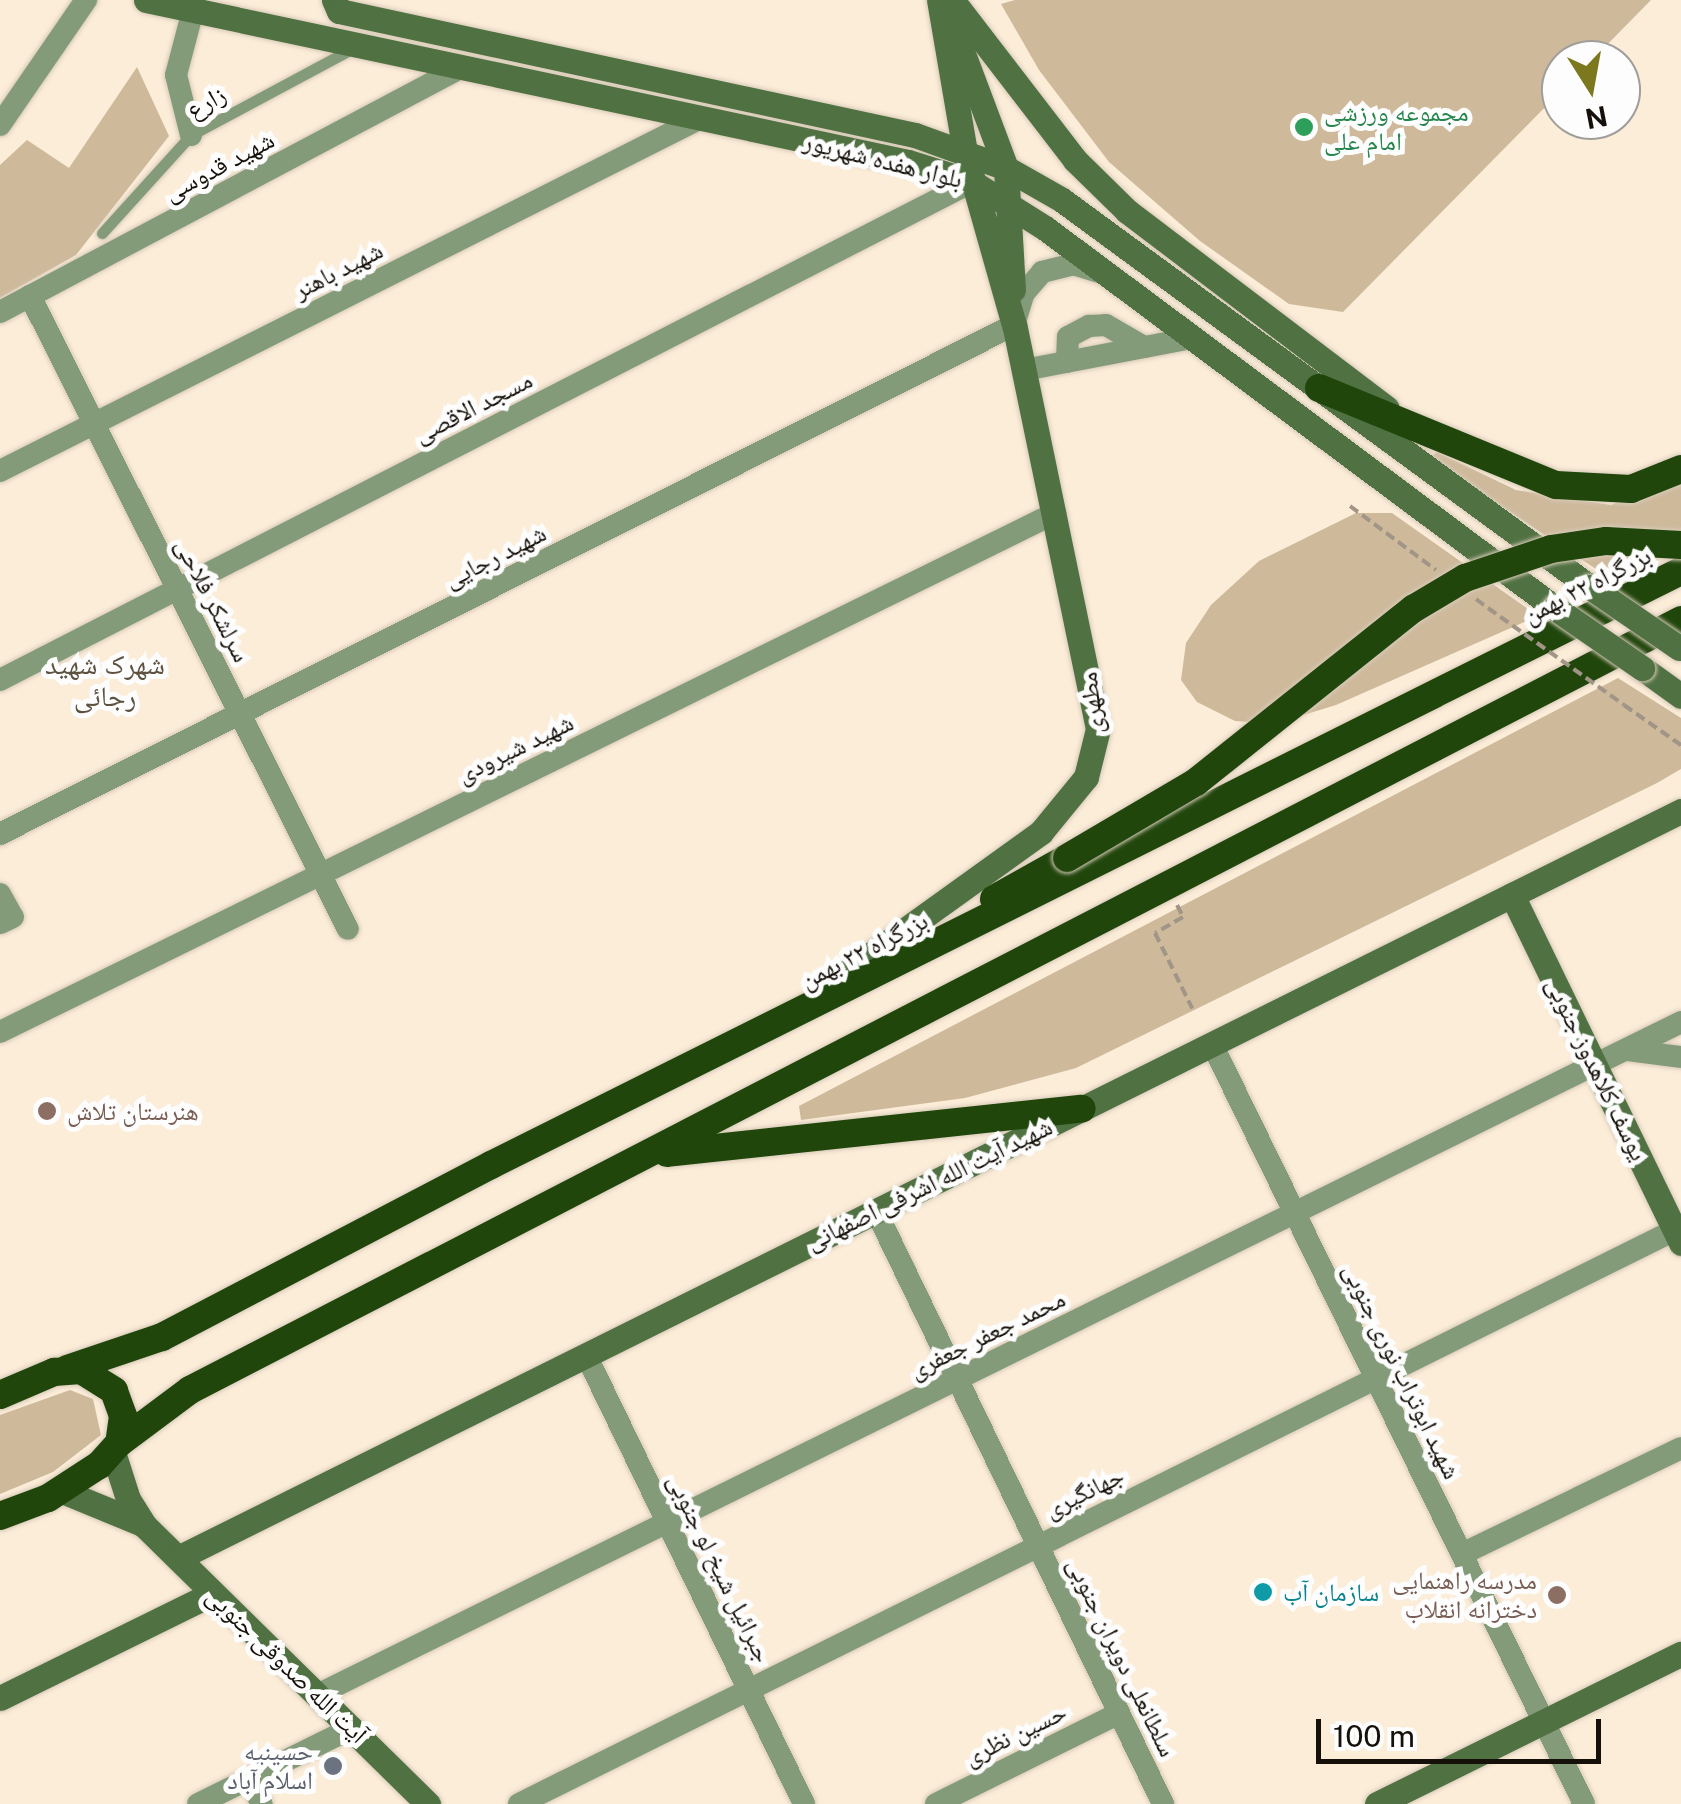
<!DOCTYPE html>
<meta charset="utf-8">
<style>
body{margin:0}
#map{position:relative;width:1681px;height:1804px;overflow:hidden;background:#fcedd9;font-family:"Public Sans","Noto Naskh Arabic",sans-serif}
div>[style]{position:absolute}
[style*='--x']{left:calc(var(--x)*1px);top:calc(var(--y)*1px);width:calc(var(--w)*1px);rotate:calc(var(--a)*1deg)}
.green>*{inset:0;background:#ceb99b}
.path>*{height:4px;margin-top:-2px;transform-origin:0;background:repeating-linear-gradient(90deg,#a09586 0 10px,transparent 0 15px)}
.roads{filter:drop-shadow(0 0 2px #d7cab8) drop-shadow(0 0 2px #d7cab8)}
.service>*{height:11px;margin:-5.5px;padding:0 5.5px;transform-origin:5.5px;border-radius:5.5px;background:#849b7a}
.minor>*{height:22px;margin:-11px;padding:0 11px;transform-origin:11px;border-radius:11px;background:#849b7a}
.secondary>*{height:25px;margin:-12.5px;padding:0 12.5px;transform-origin:12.5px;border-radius:12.5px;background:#507142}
.trunk>*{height:28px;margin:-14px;padding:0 14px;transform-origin:14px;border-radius:14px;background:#20460c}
.path-bridge>*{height:4px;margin-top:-2px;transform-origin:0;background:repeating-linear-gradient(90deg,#a09586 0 10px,transparent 0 15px)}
.bridges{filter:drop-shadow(0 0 2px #d7cab8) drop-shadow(0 0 2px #d7cab8)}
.secondary-bridge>*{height:25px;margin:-12.5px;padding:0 12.5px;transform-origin:12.5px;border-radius:12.5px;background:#507142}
.trunk-bridge>*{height:28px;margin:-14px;padding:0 14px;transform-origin:14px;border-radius:14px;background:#20460c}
.dots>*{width:28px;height:28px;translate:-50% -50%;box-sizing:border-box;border:5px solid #fdfdfd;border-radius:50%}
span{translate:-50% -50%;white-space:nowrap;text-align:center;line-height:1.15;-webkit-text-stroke:10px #fdfdfd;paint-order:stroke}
.street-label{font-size:25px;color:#151009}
.leisure-label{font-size:25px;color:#27864d}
.left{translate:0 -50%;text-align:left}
.education-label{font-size:25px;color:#785e54}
.right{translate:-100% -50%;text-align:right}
.culture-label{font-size:25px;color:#0d838f}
.worship-label{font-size:25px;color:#5b616d}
.neighbourhood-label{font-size:28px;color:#5d513f}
.north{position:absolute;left:1541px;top:40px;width:100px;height:100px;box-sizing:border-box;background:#fdfdfd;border:2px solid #a09e9b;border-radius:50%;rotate:169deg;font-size:28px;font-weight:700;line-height:40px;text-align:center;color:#151009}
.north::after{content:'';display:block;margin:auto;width:35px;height:45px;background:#7b781d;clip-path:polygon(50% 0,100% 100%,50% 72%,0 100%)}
.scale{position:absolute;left:1316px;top:1719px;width:285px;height:45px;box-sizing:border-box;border:5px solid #151009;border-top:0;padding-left:12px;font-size:30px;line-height:35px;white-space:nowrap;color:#151009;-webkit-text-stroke:8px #fdfdfd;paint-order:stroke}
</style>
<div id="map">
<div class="green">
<i style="clip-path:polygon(1015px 0,1651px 0,1592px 60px,1561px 60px,1561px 91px,1343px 312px,1289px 304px,1200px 241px,1109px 162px,1039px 70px,1001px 4px)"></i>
<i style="clip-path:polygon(137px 67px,169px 136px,76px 255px,0 298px,0 165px,27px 140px,69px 168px)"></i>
<i style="clip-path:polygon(1437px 452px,1516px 490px,1611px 505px,1681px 477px,1681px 545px,1611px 579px,1429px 458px)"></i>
<i style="clip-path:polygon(1356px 513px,1392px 513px,1538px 616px,1336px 705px,1274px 724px,1235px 721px,1197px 702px,1181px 680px,1186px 643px,1211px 605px,1259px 561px)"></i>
<i style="clip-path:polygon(1618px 678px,1681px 718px,1681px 769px,1657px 783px,1076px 1068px,965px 1098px,801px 1120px,799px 1106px)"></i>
<i style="clip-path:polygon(70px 1390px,93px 1399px,101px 1435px,53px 1472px,0 1494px,0 1415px)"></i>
</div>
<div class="path">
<i style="--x:1350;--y:506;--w:107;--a:36.7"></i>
<i style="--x:1476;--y:599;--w:15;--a:37"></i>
<i style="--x:1624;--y:705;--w:70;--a:35.1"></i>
<i style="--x:1177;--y:905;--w:13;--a:63"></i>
<i style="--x:1183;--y:917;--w:32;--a:150"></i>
<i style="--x:1155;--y:933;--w:84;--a:63.7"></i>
</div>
<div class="roads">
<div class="service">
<i style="--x:102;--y:233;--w:132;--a:-47.8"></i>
<i style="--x:191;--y:135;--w:186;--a:-28.2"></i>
</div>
<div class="minor">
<i style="--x:0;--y:125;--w:152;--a:-55.5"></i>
<i style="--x:191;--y:135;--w:62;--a:-104"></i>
<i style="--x:176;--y:75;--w:67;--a:-75.3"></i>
<i style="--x:30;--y:296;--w:708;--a:63.33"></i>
<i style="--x:0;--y:312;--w:523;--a:-27.94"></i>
<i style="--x:1067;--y:362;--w:25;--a:-88"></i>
<i style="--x:1068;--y:337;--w:24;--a:-28"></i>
<i style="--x:1089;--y:326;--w:17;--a:-3"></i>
<i style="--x:1106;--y:325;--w:44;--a:30.1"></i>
<i style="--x:1024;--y:370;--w:171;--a:-10.8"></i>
<i style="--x:0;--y:471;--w:785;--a:-26.73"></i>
<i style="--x:0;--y:680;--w:1092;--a:-27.13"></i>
<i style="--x:0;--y:834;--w:1135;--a:-26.66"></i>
<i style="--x:1014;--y:325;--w:34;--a:-73"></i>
<i style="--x:1024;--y:293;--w:28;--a:-49"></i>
<i style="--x:1042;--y:272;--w:32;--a:-14"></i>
<i style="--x:1073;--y:264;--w:28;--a:17"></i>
<i style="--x:0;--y:894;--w:26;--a:61"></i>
<i style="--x:13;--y:917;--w:14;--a:155"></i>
<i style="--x:0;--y:1032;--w:1176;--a:-26.19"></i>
<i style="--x:1212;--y:1044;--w:846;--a:63.92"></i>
<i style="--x:1627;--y:1050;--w:54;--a:7.4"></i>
<i style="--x:876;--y:1211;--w:659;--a:64.17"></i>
<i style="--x:586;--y:1355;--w:499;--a:64.1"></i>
<i style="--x:1462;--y:1554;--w:243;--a:-25.8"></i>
<i style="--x:317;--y:1695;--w:1521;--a:-26.26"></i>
<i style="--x:249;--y:1779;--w:28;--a:63"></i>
<i style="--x:198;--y:1804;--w:172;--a:-26.3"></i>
<i style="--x:519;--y:1804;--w:1297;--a:-26.41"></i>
<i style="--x:936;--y:1804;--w:204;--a:-26.4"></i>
</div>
<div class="secondary">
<i style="--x:146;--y:0;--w:779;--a:12"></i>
<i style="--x:908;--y:162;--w:67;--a:17.4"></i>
<i style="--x:972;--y:182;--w:86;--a:32.2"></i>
<i style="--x:1045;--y:228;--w:636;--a:36.69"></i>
<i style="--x:334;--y:0;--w:12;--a:66"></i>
<i style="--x:339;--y:11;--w:589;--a:12.15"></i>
<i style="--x:915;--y:135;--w:97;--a:19.9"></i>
<i style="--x:1006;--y:168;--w:64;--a:29.7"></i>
<i style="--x:1062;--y:200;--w:655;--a:36.24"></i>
<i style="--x:952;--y:0;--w:202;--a:52.4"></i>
<i style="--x:1075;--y:160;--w:73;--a:44.4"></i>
<i style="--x:1127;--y:211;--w:326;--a:37.2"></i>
<i style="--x:956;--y:35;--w:142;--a:69.4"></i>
<i style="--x:1006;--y:168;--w:122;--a:86.7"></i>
<i style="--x:1642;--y:668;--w:48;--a:35.7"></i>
<i style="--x:1512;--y:895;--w:387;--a:64.1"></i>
<i style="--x:820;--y:991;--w:272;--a:-35.7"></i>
<i style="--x:1041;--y:832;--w:71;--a:-50.7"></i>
<i style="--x:1086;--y:777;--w:49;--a:-76"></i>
<i style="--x:1098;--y:729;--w:413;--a:-101.7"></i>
<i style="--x:1014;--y:325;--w:180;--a:-105.8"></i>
<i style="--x:965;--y:152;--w:154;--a:-99.7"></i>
<i style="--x:113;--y:1452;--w:49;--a:72.3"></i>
<i style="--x:128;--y:1499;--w:32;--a:58"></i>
<i style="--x:145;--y:1526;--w:397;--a:44.5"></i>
<i style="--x:62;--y:1491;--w:84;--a:22.3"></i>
<i style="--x:178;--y:1558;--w:1678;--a:-26.43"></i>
<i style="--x:0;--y:1698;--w:237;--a:-26.2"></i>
<i style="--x:1377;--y:1804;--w:339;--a:-26.3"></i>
</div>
<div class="trunk">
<i style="--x:1319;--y:388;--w:256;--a:22.3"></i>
<i style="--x:1556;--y:485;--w:75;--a:3.1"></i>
<i style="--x:1631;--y:489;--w:54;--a:-21.8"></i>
<i style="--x:994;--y:899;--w:84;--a:-29.3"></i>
<i style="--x:667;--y:1153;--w:417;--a:-6.1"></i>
<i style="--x:67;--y:1369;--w:100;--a:-18.6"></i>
<i style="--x:162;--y:1337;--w:371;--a:-27.6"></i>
<i style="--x:491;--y:1165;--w:1330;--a:-26.53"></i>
<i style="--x:0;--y:1395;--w:59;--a:-23.1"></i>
<i style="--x:54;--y:1372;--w:27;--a:-4"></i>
<i style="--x:81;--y:1370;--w:39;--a:32"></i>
<i style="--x:114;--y:1391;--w:27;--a:70"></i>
<i style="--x:123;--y:1416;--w:27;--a:98"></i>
<i style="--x:119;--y:1443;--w:30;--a:132"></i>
<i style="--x:99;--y:1465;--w:61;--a:147.1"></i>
<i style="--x:48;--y:1498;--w:51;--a:159.4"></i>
<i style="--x:119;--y:1443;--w:89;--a:-36.7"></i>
<i style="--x:190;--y:1390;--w:1678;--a:-27.31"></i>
</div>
</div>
<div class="path-bridge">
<i style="--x:1488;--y:608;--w:167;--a:35.5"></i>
</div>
<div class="bridges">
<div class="secondary-bridge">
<i style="--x:1590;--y:587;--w:108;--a:34.4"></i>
<i style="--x:1555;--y:608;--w:106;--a:34.6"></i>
</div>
<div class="trunk-bridge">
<i style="--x:1067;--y:858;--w:150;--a:-30.5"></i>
<i style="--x:1196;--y:782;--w:278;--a:-38.6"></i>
<i style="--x:1413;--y:609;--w:61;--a:-30.8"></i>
<i style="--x:1465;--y:578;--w:91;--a:-18.6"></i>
<i style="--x:1551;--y:549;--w:56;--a:-8.3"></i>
<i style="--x:1606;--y:541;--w:75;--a:3.1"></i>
</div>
</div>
<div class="dots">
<i style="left:1304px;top:127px;background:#2e9e5b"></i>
<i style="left:47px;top:1111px;background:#8d6e63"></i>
<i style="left:1263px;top:1592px;background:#0f9aa8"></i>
<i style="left:1557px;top:1595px;background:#8d6e63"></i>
<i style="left:333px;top:1766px;background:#6b7280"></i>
</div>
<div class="street-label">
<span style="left:206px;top:102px;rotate:-29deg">زارع</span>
<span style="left:883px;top:160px;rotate:14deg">بلوار هفده شهریور</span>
<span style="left:219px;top:166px;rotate:-28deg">شهید قدوسی</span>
<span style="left:338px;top:270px;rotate:-27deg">شهید باهنر</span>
<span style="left:473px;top:407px;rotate:-27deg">مسجد الاقصی</span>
<span style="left:495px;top:556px;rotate:-27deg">شهید رجایی</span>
<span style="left:1587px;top:585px;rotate:-27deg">بزرگراه ۲۲ بهمن</span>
<span style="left:213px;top:600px;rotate:63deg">سرلشکر فلاحی</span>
<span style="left:1091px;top:703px;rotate:-96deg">مطهری</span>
<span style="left:515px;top:748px;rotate:-26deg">شهید شیرودی</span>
<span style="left:864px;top:950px;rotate:-27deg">بزرگراه ۲۲ بهمن</span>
<span style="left:1597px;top:1069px;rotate:64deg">یوسف کلاهدوز جنوبی</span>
<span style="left:929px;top:1184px;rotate:-26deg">شهید آیت الله اشرفی اصفهانی</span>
<span style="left:987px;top:1334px;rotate:-26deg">محمد جعفر جعفری</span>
<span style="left:1402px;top:1371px;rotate:64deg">شهید ابوتراب نوری جنوبی</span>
<span style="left:1084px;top:1492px;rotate:-26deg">جهانگیری</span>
<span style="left:720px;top:1568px;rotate:64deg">جبرائیل شیخ لو جنوبی</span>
<span style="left:1122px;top:1657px;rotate:64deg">سلطانعلی دویران جنوبی</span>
<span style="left:287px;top:1665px;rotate:44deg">آیت الله صدوقی جنوبی</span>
<span style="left:1015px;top:1734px;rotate:-26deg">حسین نظری</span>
</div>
<div class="leisure-label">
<span class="left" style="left:1324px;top:127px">مجموعه ورزشی<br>امام علی</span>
</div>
<div class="education-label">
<span class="left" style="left:67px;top:1111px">هنرستان تلاش</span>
<span class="right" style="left:1537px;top:1595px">مدرسه راهنمایی<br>دخترانه انقلاب</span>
</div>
<div class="culture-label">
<span class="left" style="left:1283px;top:1592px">سازمان آب</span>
</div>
<div class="worship-label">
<span class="right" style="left:313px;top:1766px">حسینیه<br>اسلام آباد</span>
</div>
<div class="neighbourhood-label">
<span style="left:105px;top:680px">شهرک شهید<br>رجائی</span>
</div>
<div class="north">N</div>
<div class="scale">100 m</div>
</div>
